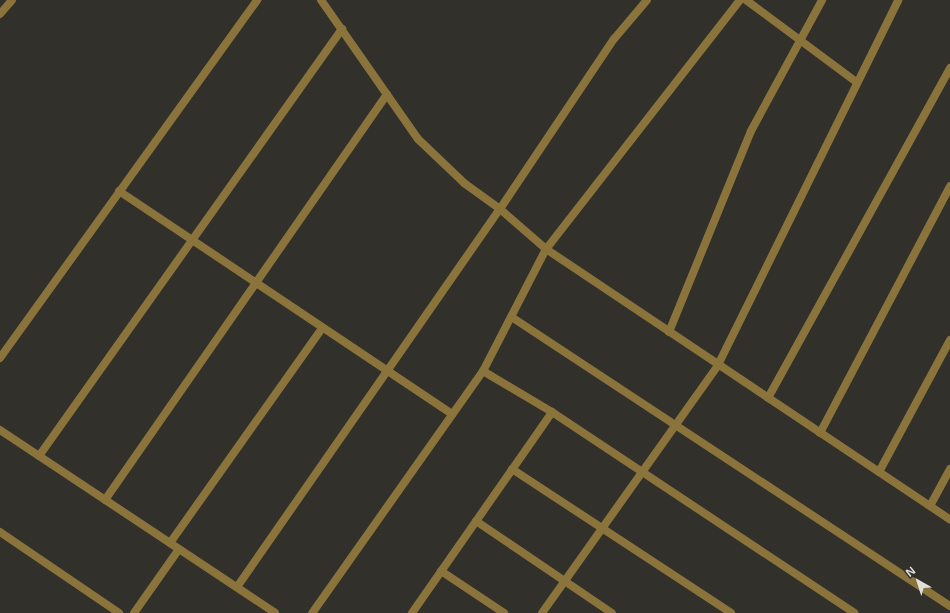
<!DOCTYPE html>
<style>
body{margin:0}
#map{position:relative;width:950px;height:613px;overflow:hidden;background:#32302a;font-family:"Open Sans",sans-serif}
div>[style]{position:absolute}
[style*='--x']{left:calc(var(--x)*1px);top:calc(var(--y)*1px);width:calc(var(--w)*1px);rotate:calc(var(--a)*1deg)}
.minor>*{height:8px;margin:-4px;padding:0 4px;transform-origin:4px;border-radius:4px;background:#8b743b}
span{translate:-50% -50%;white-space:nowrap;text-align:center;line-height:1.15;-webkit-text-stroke:3px #32302a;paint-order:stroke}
.north{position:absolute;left:898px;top:561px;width:40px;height:40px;-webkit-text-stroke:3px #32302a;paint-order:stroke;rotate:321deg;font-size:11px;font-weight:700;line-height:16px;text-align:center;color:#e0dfdb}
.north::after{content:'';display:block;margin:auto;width:14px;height:18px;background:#e0dfdb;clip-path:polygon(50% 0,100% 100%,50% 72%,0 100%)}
</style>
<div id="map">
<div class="minor">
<i style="--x:321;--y:0;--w:169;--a:55.1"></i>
<i style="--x:418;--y:139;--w:64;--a:43.7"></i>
<i style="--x:464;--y:183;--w:44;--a:35.8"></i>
<i style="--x:500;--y:209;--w:205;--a:-56.2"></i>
<i style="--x:614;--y:39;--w:51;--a:-49.8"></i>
<i style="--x:740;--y:0;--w:316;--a:127.9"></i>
<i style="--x:546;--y:249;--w:486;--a:33.8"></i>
<i style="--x:746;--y:0;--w:136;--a:36.6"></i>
<i style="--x:0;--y:14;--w:18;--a:-49"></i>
<i style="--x:119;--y:191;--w:401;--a:33.8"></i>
<i style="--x:513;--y:318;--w:523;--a:33.39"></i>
<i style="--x:669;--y:332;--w:217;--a:-67.8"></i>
<i style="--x:751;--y:131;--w:149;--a:-61.5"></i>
<i style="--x:0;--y:358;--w:441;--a:-54.3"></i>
<i style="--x:483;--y:371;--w:80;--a:30.7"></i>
<i style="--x:552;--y:412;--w:363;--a:33.6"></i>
<i style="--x:768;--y:398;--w:377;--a:-61.1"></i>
<i style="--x:0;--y:430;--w:330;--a:33.6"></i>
<i style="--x:820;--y:433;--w:279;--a:-62.2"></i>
<i style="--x:39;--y:456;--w:524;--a:-54.64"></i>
<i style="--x:512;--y:469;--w:262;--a:33.3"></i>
<i style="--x:879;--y:472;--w:150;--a:-61.7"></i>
<i style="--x:105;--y:500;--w:494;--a:-55.2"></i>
<i style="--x:930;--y:506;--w:42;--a:-61.6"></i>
<i style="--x:476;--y:521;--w:164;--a:34.1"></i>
<i style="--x:0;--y:532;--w:144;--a:34.2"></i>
<i style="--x:170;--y:543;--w:263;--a:-54.7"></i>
<i style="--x:441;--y:571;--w:76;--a:33.7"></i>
<i style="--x:237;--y:587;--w:460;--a:-55.2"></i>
<i style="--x:500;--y:209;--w:61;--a:41"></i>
<i style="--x:546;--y:249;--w:137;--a:117.3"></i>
<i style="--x:483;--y:371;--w:296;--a:125.2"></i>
<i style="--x:134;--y:613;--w:78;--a:-54.9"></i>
<i style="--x:412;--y:613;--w:245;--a:-55.1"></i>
<i style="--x:542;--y:613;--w:304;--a:-54.6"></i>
<i style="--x:718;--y:365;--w:407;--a:-63.7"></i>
</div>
<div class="north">N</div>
</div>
